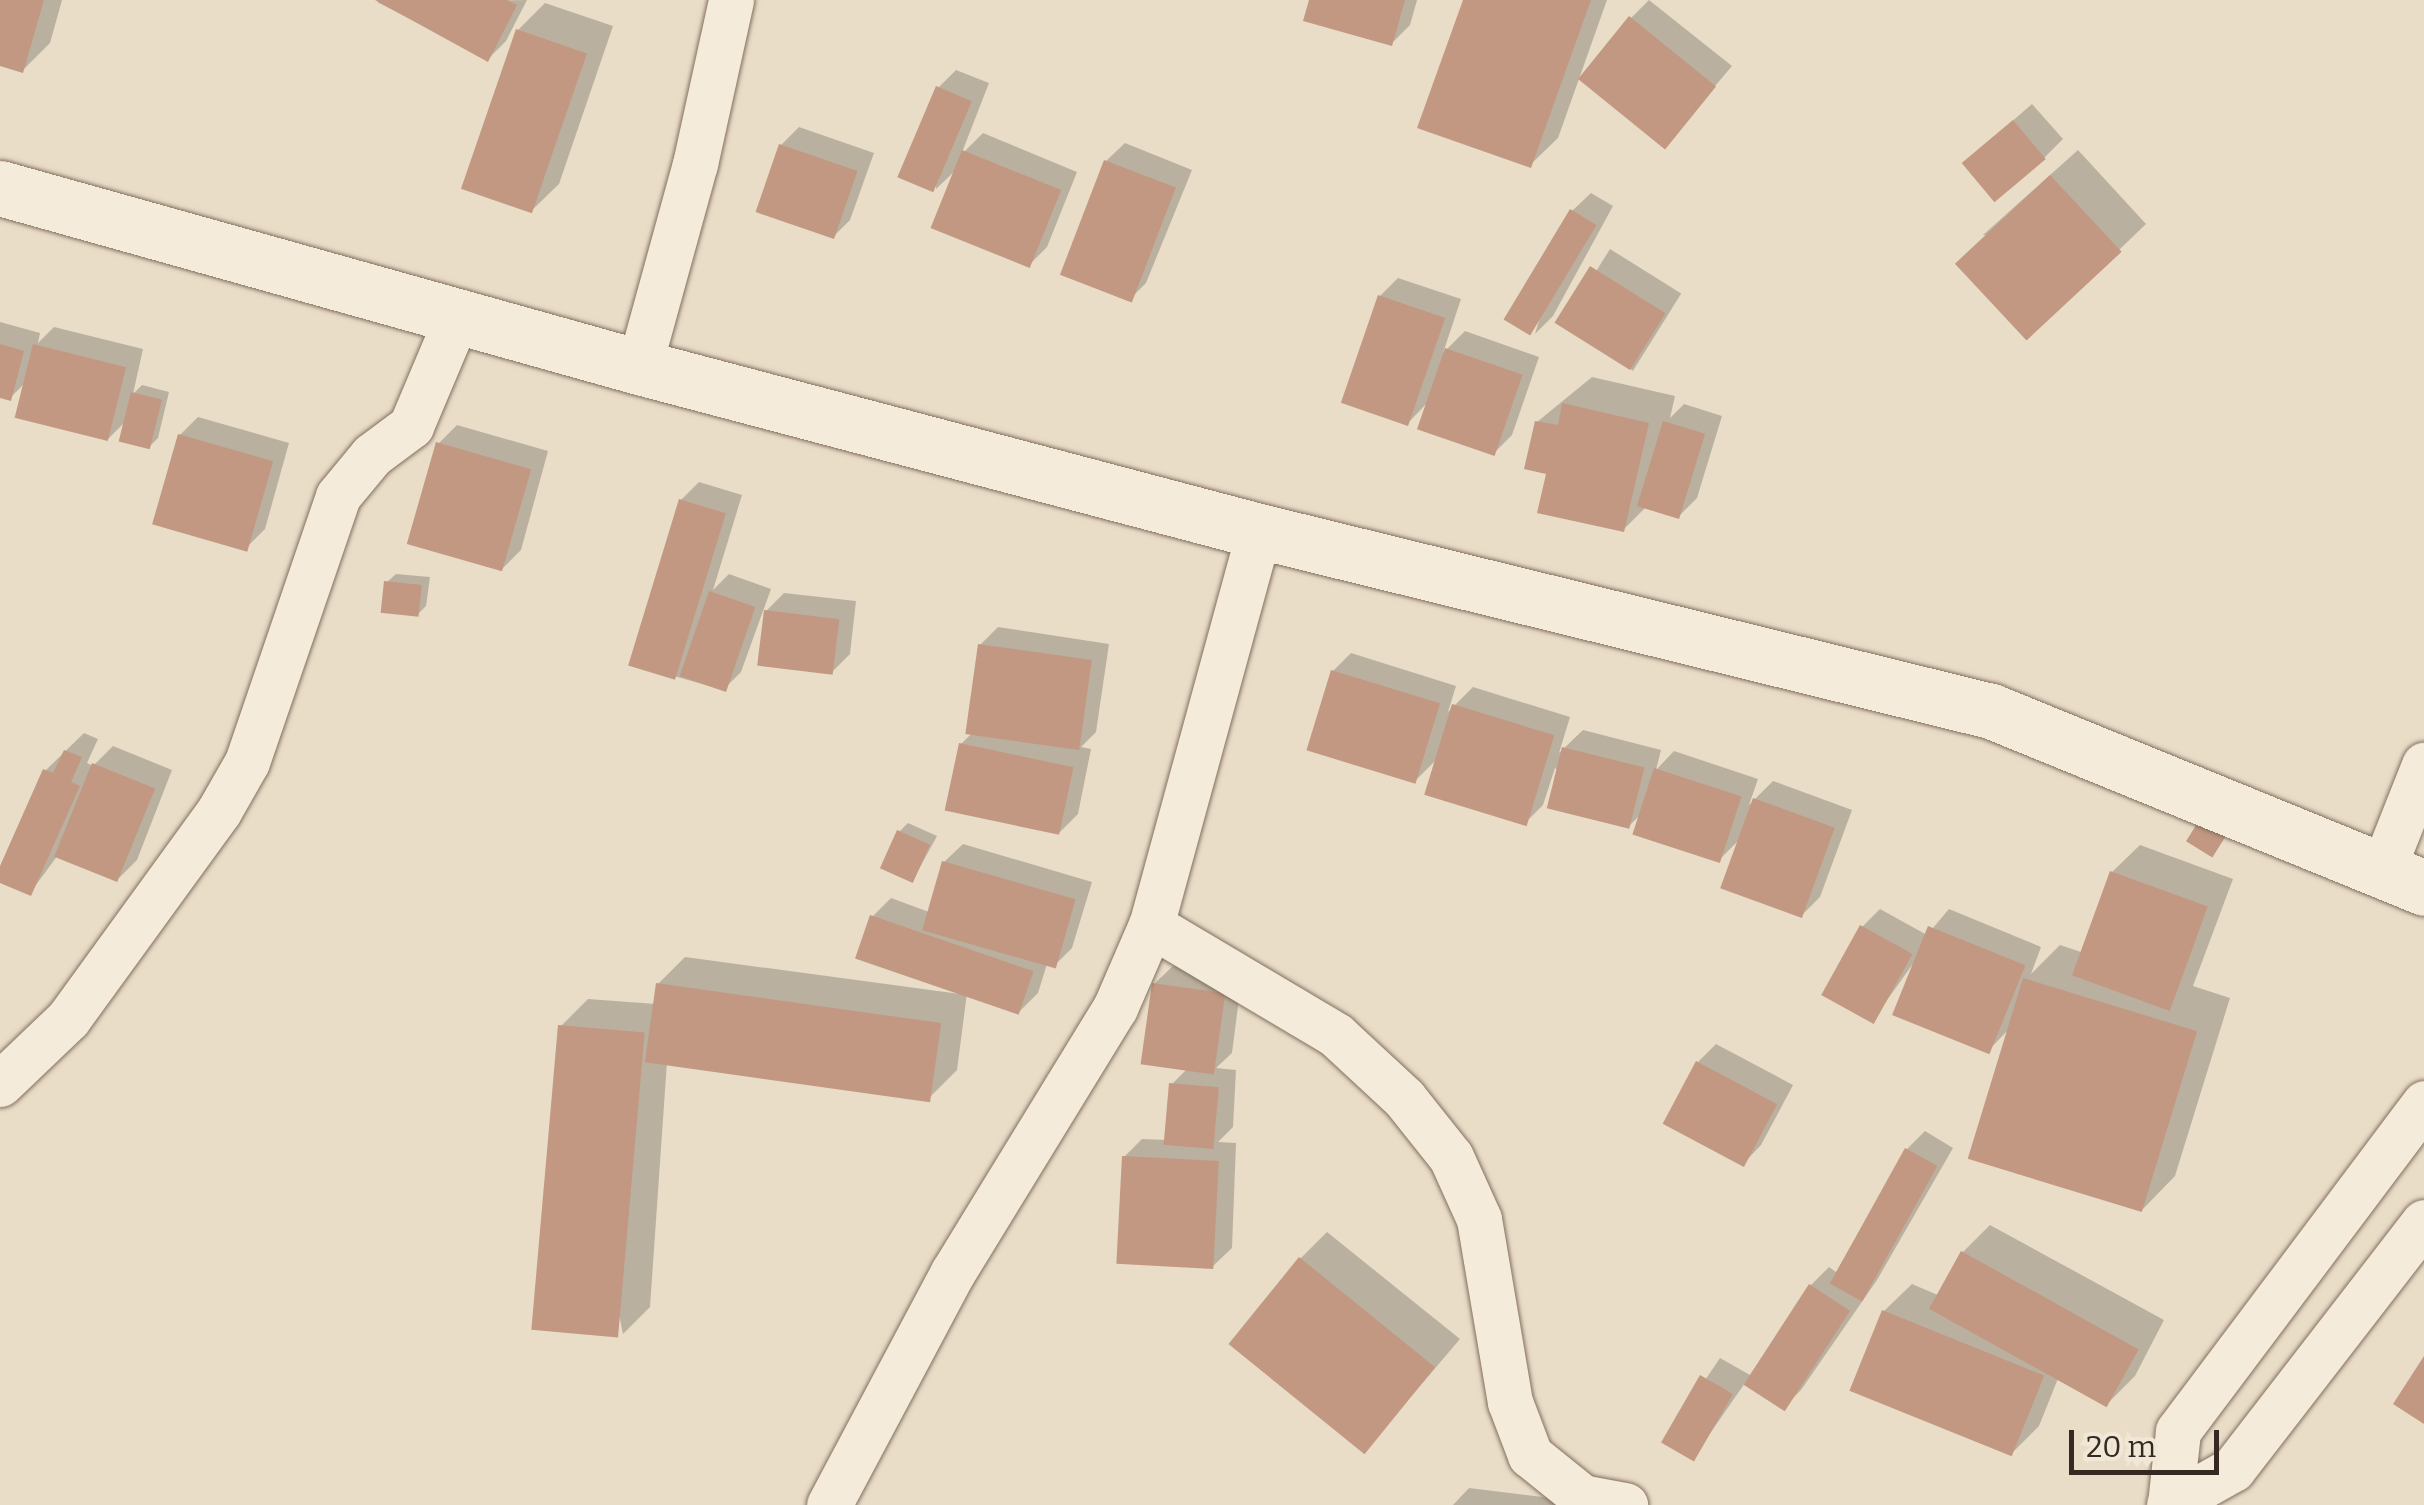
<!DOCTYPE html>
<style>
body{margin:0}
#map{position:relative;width:2424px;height:1505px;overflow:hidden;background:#e9ddc7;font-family:Bitter,serif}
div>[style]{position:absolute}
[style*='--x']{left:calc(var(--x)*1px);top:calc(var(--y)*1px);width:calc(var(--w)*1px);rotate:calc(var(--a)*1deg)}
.shadow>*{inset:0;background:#0003;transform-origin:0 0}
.building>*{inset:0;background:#c29882;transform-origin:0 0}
.roads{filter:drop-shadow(0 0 2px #826f5f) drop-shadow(0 0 2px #826f5f)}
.street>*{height:45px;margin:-22.5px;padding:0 22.5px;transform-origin:22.5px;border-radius:22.5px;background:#f5ebda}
.secondary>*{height:55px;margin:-27.5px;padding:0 27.5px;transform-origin:27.5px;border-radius:27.5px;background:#f5ebda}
span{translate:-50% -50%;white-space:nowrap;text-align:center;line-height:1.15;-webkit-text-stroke:8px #f1e7d6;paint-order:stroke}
.scale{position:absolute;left:2069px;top:1430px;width:150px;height:45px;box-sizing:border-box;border:5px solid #352921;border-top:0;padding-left:12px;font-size:30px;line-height:35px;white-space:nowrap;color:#352921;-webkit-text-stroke:8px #f1e7d6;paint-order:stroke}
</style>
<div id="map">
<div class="shadow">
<i style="clip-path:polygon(0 0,62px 0,50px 43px,23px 70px,0 64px)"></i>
<i style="clip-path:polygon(527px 0,506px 41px,488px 59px,377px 2px)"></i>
<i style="clip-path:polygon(1311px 0,1417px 0,1410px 25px,1391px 44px)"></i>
<i style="clip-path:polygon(1466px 0,1607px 0,1558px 138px,1530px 165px)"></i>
<i style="clip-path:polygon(1649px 0,1732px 66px,1665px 145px,1631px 18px)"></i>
<i style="clip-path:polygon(545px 3px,613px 26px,559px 184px,531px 211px,518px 30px)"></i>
<i style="clip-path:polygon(956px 70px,989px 83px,961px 155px,983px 133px,1077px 172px,1047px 247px,1029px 265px,958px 168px,936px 189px,938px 88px)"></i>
<i style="clip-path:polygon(2032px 104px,2063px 139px,2044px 158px,1964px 163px)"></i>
<i style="clip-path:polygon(799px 127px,874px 153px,850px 220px,832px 238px,781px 145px)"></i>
<i style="clip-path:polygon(1125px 143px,1192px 170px,1146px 283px,1128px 301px,1062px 274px,1106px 161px)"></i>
<i style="clip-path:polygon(2078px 150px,2146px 224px,2119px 250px,1983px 235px)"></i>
<i style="clip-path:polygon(1591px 193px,1613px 206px,1553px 316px,1535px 334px,1572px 211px)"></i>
<i style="left:1610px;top:249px;width:84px;height:91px;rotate:32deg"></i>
<i style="clip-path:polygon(1398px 278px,1461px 299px,1443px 353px,1465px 331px,1539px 357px,1512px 435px,1494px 453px,1429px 401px,1408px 423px,1380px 296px)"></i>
<i style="clip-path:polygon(0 322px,40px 333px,38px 343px,54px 327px,143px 349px,133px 394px,142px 385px,169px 392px,158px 438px,149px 447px,126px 421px,108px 439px,27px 381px,10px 398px,0 395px)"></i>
<i style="clip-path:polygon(1592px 377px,1675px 396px,1670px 418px,1684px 404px,1722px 416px,1697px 498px,1679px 516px,1646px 507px,1623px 530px,1549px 472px,1537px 422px)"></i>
<i style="clip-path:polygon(198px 417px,289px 443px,265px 529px,247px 547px,180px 435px)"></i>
<i style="clip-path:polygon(457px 425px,548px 451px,521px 550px,502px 569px,439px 443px)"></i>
<i style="clip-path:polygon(699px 482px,742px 495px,713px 590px,729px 574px,771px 589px,741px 672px,723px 690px,674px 676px,681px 500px)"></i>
<i style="clip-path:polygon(396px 574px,430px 577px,426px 606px,418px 614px,387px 582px)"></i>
<i style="clip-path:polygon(784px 593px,856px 601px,850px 654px,832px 672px,766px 611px)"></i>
<i style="clip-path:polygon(998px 627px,1109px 644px,1096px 732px,1081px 747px,1091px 749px,1078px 814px,1060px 832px,961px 744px,972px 733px,980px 645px)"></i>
<i style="clip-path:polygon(1351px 653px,1456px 686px,1448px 712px,1473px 687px,1570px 717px,1559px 753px,1583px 730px,1661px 750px,1656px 770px,1674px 751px,1758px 779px,1749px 805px,1773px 781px,1852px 810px,1820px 897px,1802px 915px,1741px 838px,1718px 861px,1641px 814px,1628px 827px,1555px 768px,1543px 805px,1525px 823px,1439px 757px,1414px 782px,1333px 671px)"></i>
<i style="clip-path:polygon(84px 733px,98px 739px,87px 763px,93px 766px,113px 746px,172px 770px,137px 860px,119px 878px,58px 855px,30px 893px,0 880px,46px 770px)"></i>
<i style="clip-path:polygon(908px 823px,937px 836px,913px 880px,899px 832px)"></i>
<i style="clip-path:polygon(963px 844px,1092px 882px,1072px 948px,1054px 966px,1047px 964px,1038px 993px,1019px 1012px,967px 993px,957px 1070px,930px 1097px,667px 1062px,650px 1307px,623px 1334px,561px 1026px,588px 999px,656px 1004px,658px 984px,685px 957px,960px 994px,872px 917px,891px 898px,929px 912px,944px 862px)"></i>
<i style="clip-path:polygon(2140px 845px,2233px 879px,2193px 986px,2230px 998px,2175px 1176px,2141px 1211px,2009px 1029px,1988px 1051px,1912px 965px,1873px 1020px,1862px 927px,1880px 909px,1927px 935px,1949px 909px,2041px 947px,2031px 974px,2060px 945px,2084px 953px,2112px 872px)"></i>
<i style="clip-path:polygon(1173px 966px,1242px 975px,1232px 1053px,1216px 1068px,1236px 1070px,1233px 1127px,1218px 1142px,1236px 1143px,1232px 1248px,1213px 1266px,1124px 1157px,1142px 1139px,1168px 1140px,1171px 1085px,1188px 1068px,1154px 984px)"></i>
<i style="clip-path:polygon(1716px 1044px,1793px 1085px,1761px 1145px,1743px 1164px,1698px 1062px)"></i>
<i style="clip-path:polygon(1925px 1131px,1953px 1148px,1877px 1280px,1801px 1390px,1783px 1408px,1745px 1383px,1693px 1458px,1664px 1441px,1720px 1358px,1750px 1375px,1811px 1285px,1829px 1267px,1836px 1272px,1907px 1149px)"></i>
<i style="clip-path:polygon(1990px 1225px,2164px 1320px,2135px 1376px,2108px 1403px,2059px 1376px,2039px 1426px,2012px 1453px,1884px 1311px,1912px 1284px,1940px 1296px,1963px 1252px)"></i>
<i style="clip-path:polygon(1327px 1232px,1460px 1339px,1364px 1452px,1300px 1259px)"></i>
<i style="clip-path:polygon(1469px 1488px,1559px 1499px,1559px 1505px,1453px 1505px)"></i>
</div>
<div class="building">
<i style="clip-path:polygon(0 0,44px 0,23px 73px,0 66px)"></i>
<i style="clip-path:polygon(375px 0,507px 0,517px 5px,488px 62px)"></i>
<i style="clip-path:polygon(1309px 0,1405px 0,1392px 46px,1303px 21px)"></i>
<i style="clip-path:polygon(1463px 0,1591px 0,1531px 168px,1417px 128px)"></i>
<i style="left:1629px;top:16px;width:112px;height:81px;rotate:39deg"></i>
<i style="left:516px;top:29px;width:75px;height:169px;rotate:19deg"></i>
<i style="left:936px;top:86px;width:39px;height:99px;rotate:23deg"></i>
<i style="left:2013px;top:120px;width:51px;height:67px;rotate:50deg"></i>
<i style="left:779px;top:144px;width:83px;height:72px;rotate:19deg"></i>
<i style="left:962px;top:150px;width:107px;height:84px;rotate:22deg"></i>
<i style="left:1104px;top:160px;width:77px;height:123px;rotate:21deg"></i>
<i style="left:2050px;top:175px;width:105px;height:130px;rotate:47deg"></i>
<i style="left:1570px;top:209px;width:31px;height:129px;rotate:31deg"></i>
<i style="left:1590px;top:266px;width:89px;height:67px;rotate:32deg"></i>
<i style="left:1378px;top:295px;width:71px;height:114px;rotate:19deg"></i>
<i style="clip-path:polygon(0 344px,24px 351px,11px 401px,0 398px)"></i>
<i style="left:33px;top:344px;width:96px;height:76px;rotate:14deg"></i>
<i style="left:1445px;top:348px;width:82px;height:86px;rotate:19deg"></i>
<i style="left:131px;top:392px;width:32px;height:51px;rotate:14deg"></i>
<i style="clip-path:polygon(1562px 403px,1649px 423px,1624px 532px,1537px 513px,1546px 474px,1524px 469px,1535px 421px,1558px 425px)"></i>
<i style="left:1663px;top:421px;width:44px;height:89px;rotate:17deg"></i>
<i style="left:178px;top:434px;width:99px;height:94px;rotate:16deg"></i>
<i style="left:436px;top:442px;width:99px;height:106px;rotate:16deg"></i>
<i style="left:679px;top:499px;width:49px;height:174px;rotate:17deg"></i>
<i style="left:384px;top:581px;width:38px;height:32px;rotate:6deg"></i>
<i style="left:709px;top:591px;width:49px;height:90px;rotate:19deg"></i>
<i style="left:764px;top:610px;width:76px;height:56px;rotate:7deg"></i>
<i style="left:978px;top:644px;width:115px;height:91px;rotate:8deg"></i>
<i style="left:1331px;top:670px;width:114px;height:84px;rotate:17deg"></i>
<i style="left:1452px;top:704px;width:107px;height:95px;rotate:17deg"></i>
<i style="left:959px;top:743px;width:117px;height:69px;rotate:12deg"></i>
<i style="left:1562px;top:747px;width:85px;height:63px;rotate:14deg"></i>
<i style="clip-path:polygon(64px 750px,82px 757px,71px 782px,80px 786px,31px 896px,0 883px,0 866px,43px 769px,53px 773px)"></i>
<i style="left:92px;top:763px;width:68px;height:101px;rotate:22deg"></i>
<i style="left:1654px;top:768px;width:92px;height:70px;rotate:18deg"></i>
<i style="left:1753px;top:798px;width:87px;height:96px;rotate:20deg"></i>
<i style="left:2203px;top:814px;width:31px;height:32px;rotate:32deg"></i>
<i style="left:897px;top:830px;width:36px;height:42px;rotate:24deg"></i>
<i style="left:942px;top:861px;width:139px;height:72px;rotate:16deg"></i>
<i style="left:2110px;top:871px;width:104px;height:111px;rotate:20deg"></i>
<i style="left:870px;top:915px;width:173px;height:46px;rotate:19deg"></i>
<i style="left:1860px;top:925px;width:60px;height:80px;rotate:29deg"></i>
<i style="left:1928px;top:926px;width:105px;height:96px;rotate:22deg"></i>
<i style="left:2023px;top:978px;width:182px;height:189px;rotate:17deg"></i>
<i style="left:656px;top:983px;width:288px;height:80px;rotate:8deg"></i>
<i style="left:1152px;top:983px;width:74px;height:82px;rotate:8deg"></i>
<i style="left:558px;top:1025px;width:87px;height:306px;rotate:5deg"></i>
<i style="left:1696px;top:1061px;width:92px;height:71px;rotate:28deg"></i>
<i style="left:1169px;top:1083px;width:50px;height:62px;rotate:5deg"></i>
<i style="left:1905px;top:1148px;width:37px;height:155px;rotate:29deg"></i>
<i style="left:1122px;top:1156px;width:97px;height:108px;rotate:3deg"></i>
<i style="left:1961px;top:1251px;width:203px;height:66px;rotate:29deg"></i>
<i style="left:1299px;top:1257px;width:175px;height:112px;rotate:39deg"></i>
<i style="left:1809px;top:1284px;width:49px;height:120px;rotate:33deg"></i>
<i style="left:1882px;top:1310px;width:175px;height:87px;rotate:22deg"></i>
<i style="clip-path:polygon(2424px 1356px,2424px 1424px,2393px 1404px)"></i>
<i style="left:1700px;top:1375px;width:38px;height:78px;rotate:30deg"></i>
</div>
<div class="roads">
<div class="street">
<i style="--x:639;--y:367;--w:211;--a:-74.6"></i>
<i style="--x:695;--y:164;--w:168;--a:-77.6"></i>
<i style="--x:1259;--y:531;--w:409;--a:105.3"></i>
<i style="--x:1151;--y:925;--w:215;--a:30.7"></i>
<i style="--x:1336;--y:1035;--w:93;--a:42.8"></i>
<i style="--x:1404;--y:1098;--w:75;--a:51.5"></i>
<i style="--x:1451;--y:1157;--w:68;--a:65.7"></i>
<i style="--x:1479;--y:1219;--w:186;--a:80.4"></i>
<i style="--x:1510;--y:1402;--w:57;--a:69.3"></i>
<i style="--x:1530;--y:1455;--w:67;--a:38.9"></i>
<i style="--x:1582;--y:1497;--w:44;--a:10.5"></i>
<i style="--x:2384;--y:866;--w:109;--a:-68.4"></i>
<i style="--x:0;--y:1084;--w:94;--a:-43.7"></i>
<i style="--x:68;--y:1019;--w:257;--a:-54"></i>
<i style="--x:219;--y:811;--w:56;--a:-60.3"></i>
<i style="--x:247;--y:762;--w:281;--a:-71.1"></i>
<i style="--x:338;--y:496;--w:53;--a:-50.3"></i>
<i style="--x:372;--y:455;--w:49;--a:-36.6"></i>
<i style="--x:411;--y:426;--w:121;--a:-67.1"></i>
<i style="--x:2170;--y:1504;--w:73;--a:-83.7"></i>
<i style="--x:2178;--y:1431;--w:410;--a:-53.1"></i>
<i style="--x:829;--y:1505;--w:264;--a:-62"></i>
<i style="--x:953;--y:1272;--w:310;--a:-58.5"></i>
<i style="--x:1115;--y:1008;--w:90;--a:-66.6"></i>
<i style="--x:2169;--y:1505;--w:73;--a:-29.4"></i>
<i style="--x:2233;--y:1469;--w:312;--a:-52.3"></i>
</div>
<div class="secondary">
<i style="--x:0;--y:188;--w:664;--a:15.65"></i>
<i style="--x:639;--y:367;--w:641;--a:14.82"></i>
<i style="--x:1259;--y:531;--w:754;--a:13.82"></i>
<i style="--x:1991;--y:711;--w:468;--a:22.2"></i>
</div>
</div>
<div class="scale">20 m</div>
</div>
